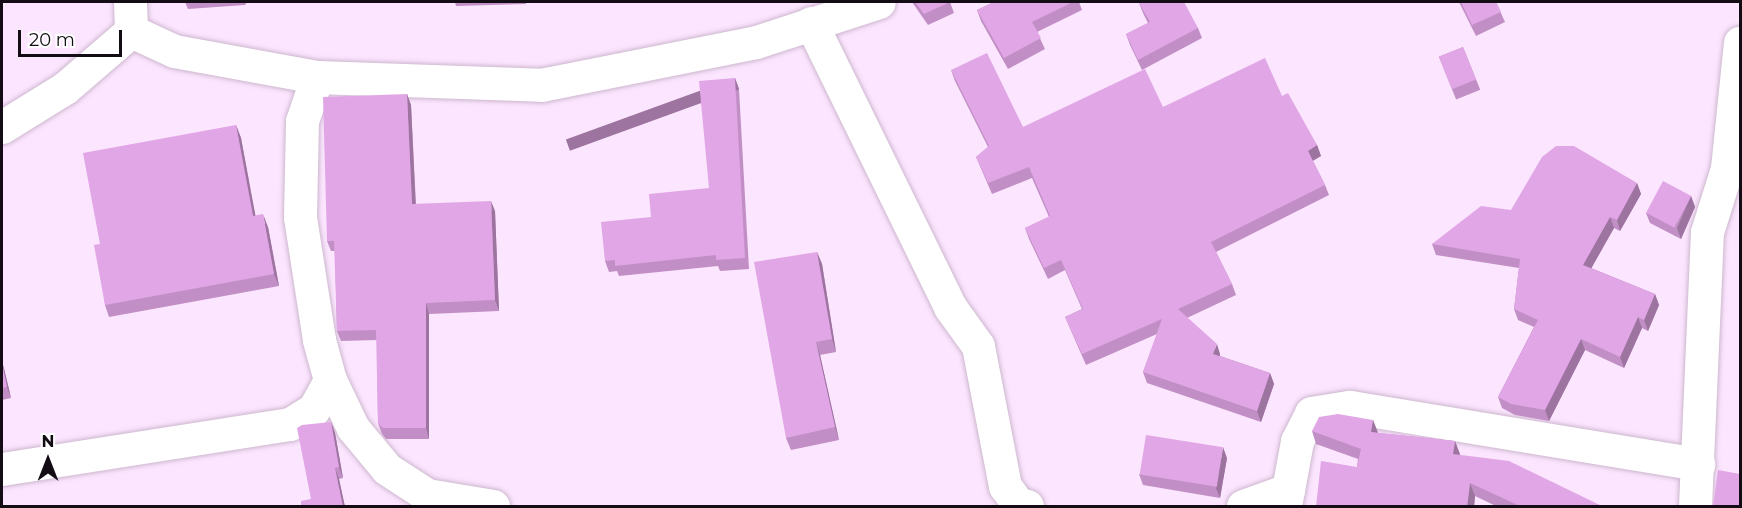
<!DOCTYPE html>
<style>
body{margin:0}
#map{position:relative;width:1742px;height:508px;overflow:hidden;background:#fce5fe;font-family:Montserrat,sans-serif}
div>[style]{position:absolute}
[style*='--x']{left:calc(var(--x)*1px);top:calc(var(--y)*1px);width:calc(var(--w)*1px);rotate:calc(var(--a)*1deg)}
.roads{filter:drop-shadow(0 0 2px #cdb7cf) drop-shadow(0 0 2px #cdb7cf)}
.minor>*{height:33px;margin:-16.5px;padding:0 16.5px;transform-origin:16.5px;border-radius:16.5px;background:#fff}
.wall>*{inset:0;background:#c18fc5;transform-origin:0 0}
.shaded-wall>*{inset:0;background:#9d74a0;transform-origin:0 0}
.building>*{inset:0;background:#e0a6e5;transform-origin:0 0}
span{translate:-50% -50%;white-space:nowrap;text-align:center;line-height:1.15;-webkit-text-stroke:6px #fff;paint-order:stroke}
.frame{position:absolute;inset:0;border:3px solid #140c15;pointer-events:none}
.north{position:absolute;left:18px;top:430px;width:60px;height:60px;-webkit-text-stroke:4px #fff;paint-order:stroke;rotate:0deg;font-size:16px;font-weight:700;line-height:24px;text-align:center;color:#140c15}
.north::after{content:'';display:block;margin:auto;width:21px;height:27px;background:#140c15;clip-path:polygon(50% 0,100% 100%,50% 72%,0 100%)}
.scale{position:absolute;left:18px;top:30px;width:104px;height:27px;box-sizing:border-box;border:3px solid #140c15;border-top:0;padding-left:8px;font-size:18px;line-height:21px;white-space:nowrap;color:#140c15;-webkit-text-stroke:4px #fff;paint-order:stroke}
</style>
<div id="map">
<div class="roads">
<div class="minor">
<i style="--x:130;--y:2;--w:29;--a:88"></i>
<i style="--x:811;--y:23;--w:316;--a:63.9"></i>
<i style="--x:950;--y:307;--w:48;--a:54.3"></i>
<i style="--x:978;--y:346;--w:143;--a:79.1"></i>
<i style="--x:1005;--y:486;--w:24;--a:54"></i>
<i style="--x:1019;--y:505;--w:8;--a:7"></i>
<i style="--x:317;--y:77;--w:46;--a:108.8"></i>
<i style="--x:302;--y:121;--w:96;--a:91.2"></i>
<i style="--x:300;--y:217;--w:124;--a:81.2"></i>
<i style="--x:319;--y:340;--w:41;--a:74.6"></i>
<i style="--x:330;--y:380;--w:53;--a:64.4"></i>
<i style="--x:353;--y:428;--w:53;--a:50.3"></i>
<i style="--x:387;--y:469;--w:48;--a:33"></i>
<i style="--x:427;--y:495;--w:67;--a:9.5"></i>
<i style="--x:2;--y:127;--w:74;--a:-31.8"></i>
<i style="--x:65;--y:88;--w:87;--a:-40.8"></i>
<i style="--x:131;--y:31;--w:47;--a:24.9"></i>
<i style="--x:174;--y:51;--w:145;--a:10.3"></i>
<i style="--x:317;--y:77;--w:224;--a:2"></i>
<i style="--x:541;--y:85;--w:219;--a:-11.3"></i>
<i style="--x:756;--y:42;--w:129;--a:-18"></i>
<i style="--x:2;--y:469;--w:291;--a:-8.9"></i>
<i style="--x:290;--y:424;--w:28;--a:-32"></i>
<i style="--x:314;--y:409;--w:33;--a:-61"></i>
<i style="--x:1243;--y:506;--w:48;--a:-19.6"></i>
<i style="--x:1285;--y:506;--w:66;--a:-79.5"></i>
<i style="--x:1297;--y:441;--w:31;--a:-63"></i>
<i style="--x:1311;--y:413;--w:39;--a:-9"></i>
<i style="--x:1350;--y:407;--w:353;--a:9.3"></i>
<i style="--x:1695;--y:506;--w:274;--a:-87.5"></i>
<i style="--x:1707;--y:232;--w:67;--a:-72.6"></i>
<i style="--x:1727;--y:168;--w:126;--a:-84.1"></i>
</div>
</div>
<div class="wall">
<i style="clip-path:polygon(185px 2px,247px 2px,245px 5px,188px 9px)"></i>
<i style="clip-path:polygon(455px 2px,526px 2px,526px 4px,456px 6px)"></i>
<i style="clip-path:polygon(912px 2px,950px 2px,954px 13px,928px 25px)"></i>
<i style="clip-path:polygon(994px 2px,1079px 2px,1082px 10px,1037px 32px,1045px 49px,1008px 69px,981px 21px,977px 10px)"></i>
<i style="clip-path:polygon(1459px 2px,1496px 2px,1505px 22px,1476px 36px)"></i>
<i style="clip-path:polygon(1139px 3px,1198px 28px,1202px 38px,1142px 70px,1130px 45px,1126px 34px,1148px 23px,1143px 13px)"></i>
<i style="left:1463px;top:47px;width:46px;height:26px;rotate:68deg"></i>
<i style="clip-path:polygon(951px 70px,1023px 127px,1163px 107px,1282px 96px,1317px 145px,1321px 156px,1313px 161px,1325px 185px,1329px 195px,1216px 252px,1232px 284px,1236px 295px,1187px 318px,1220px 354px,1220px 356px,1270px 373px,1274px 384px,1261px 422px,1147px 383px,1143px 372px,1157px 334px,1086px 365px,1065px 317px,1082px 309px,1065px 270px,1048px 279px,1029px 239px,1025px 228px,1049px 217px,1032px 178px,992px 194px,976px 157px,988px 147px,955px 81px)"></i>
<i style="clip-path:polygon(735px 78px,739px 89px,749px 269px,720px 271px,718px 266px,619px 276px,617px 271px,609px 272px,605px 261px,651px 217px,709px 188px)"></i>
<i style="clip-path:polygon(407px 94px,411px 105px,416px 204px,495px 211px,499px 311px,429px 314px,429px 439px,386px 439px,382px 434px,378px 423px,377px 340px,341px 341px,337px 331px,335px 251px,331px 251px,327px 241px)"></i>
<i style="clip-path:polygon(236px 125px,241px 138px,255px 216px,268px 227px,279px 286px,109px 317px,105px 305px,100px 244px)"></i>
<i style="clip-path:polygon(1637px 183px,1641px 194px,1620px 231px,1614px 228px,1591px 268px,1655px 294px,1659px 305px,1648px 331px,1642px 328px,1624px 368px,1585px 350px,1549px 421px,1515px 415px,1502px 408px,1498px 397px,1534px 327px,1518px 320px,1514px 309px,1519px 268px,1436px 255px,1432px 244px,1511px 210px)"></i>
<i style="clip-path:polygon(1691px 196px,1695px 207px,1681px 239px,1650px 223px,1646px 213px)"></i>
<i style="clip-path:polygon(817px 252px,822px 264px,836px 352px,820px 355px,839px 440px,791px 450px,786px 438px)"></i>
<i style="clip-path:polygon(2px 362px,11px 398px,2px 400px)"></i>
<i style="clip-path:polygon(1373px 420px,1378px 433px,1455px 441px,1459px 455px,1604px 507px,1498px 507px,1475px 496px,1474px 507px,1316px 507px,1357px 467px,1358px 459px,1316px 444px,1312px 431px)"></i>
<i style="clip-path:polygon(331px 422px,335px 433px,343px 478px,339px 479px,345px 507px,301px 507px,311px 499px)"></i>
<i style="clip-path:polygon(1227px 458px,1220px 498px,1143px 485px,1139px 474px)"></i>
</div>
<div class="shaded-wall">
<i style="left:735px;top:78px;width:12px;height:180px;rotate:70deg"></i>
<i style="clip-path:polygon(407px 94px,411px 105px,416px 214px,412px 204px)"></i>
<i style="clip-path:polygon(236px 125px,241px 138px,258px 229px,253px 216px)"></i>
<i style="clip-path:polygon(1317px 145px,1321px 156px,1312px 161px,1308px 151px)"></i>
<i style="clip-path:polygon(1637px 183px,1641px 194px,1620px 231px,1617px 220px)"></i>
<i style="clip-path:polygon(1691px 196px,1695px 207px,1681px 239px,1677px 228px)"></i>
<i style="clip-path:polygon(491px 201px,495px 211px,499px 311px,495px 300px)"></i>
<i style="clip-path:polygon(263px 214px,268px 227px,279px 286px,274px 274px)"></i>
<i style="clip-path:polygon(1610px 217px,1614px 228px,1587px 276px,1583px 265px)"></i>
<i style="clip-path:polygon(817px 252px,822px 264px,836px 352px,832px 339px)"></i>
<i style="clip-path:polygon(1655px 294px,1659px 305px,1648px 331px,1644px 320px)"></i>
<i style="clip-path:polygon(426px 303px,429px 314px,429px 439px,426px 428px)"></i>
<i style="clip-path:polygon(1638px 317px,1642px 328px,1624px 368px,1620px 357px)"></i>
<i style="clip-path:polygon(1581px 339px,1585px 350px,1549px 421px,1545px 410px)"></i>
<i style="clip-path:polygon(816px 342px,820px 355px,839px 440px,835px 427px)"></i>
<i style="clip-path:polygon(1217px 344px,1220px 354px,1217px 364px,1213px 354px)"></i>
<i style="clip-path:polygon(2px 362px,4px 368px,11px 398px,7px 387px)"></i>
<i style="clip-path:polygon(1270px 373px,1274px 384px,1261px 422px,1257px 411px)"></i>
<i style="clip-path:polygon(1373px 420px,1378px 433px,1371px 432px)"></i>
<i style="clip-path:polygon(331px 422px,335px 433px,343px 478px,339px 467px)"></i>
<i style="clip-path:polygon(1455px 441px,1460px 454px,1458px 467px,1453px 454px)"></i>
<i style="clip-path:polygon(1223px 447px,1227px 458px,1220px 498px,1216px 488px)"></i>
<i style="clip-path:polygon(335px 468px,339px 479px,345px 507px,343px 507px)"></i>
<i style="clip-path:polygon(1470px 483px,1475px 496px,1474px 507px,1467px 507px)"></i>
</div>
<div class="building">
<i style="clip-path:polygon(915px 2px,950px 2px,924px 14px)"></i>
<i style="clip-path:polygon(994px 2px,1073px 2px,1032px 22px,1041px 38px,1004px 58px,977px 10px)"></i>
<i style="clip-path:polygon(1141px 2px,1184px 2px,1198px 28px,1138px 60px,1126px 34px,1150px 22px,1139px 3px)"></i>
<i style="clip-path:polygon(1461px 2px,1496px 2px,1501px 12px,1472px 25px)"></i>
<i style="left:1463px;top:47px;width:35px;height:26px;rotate:68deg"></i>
<i style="clip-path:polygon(987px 53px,1023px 127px,1145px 69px,1163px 107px,1265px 58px,1282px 96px,1288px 93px,1317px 145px,1308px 151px,1325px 185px,1211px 242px,1232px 284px,1178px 309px,1217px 344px,1213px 354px,1270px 373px,1257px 411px,1143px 372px,1162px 319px,1082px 354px,1065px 317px,1083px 309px,1061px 260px,1044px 268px,1025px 228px,1050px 216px,1029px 167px,988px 183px,976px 157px,989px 146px,951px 70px)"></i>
<i style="clip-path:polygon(735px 78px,745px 258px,716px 260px,716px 255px,615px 266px,615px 260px,605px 261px,601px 222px,651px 217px,649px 194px,709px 188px,699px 81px)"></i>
<i style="clip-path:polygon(407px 94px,412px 204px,491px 201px,495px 300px,426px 303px,426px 428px,383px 428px,378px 423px,376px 330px,337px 331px,334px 241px,327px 241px,323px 97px)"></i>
<i style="clip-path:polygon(236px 125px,253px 216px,263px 214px,274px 274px,105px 305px,94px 245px,100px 244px,83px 153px)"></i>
<i style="clip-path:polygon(1556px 146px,1574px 146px,1637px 183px,1617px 220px,1610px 217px,1583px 265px,1655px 294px,1644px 320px,1638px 317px,1620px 357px,1581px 339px,1545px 410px,1511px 404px,1498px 397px,1538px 320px,1514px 309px,1520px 259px,1432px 244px,1481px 206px,1511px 210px,1542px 157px)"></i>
<i style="left:1663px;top:181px;width:32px;height:36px;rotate:28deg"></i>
<i style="clip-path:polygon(817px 252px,832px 339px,816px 342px,835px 427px,786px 438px,754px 262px)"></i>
<i style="clip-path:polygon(2px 364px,7px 387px,2px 388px)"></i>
<i style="clip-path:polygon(1338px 414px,1373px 420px,1371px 432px,1455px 441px,1453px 454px,1509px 461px,1604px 507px,1522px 507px,1470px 483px,1467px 507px,1316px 507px,1321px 461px,1357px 467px,1361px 449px,1312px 431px,1319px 417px)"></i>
<i style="clip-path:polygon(331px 422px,339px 467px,335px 468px,343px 507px,301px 507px,301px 501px,311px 499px,297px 428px,302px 425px)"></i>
<i style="left:1146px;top:435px;width:78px;height:40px;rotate:9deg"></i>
<i style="clip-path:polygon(1718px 470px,1740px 474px,1740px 507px,1713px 507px)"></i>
</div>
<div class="frame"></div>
<div class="north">N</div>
<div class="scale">20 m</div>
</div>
